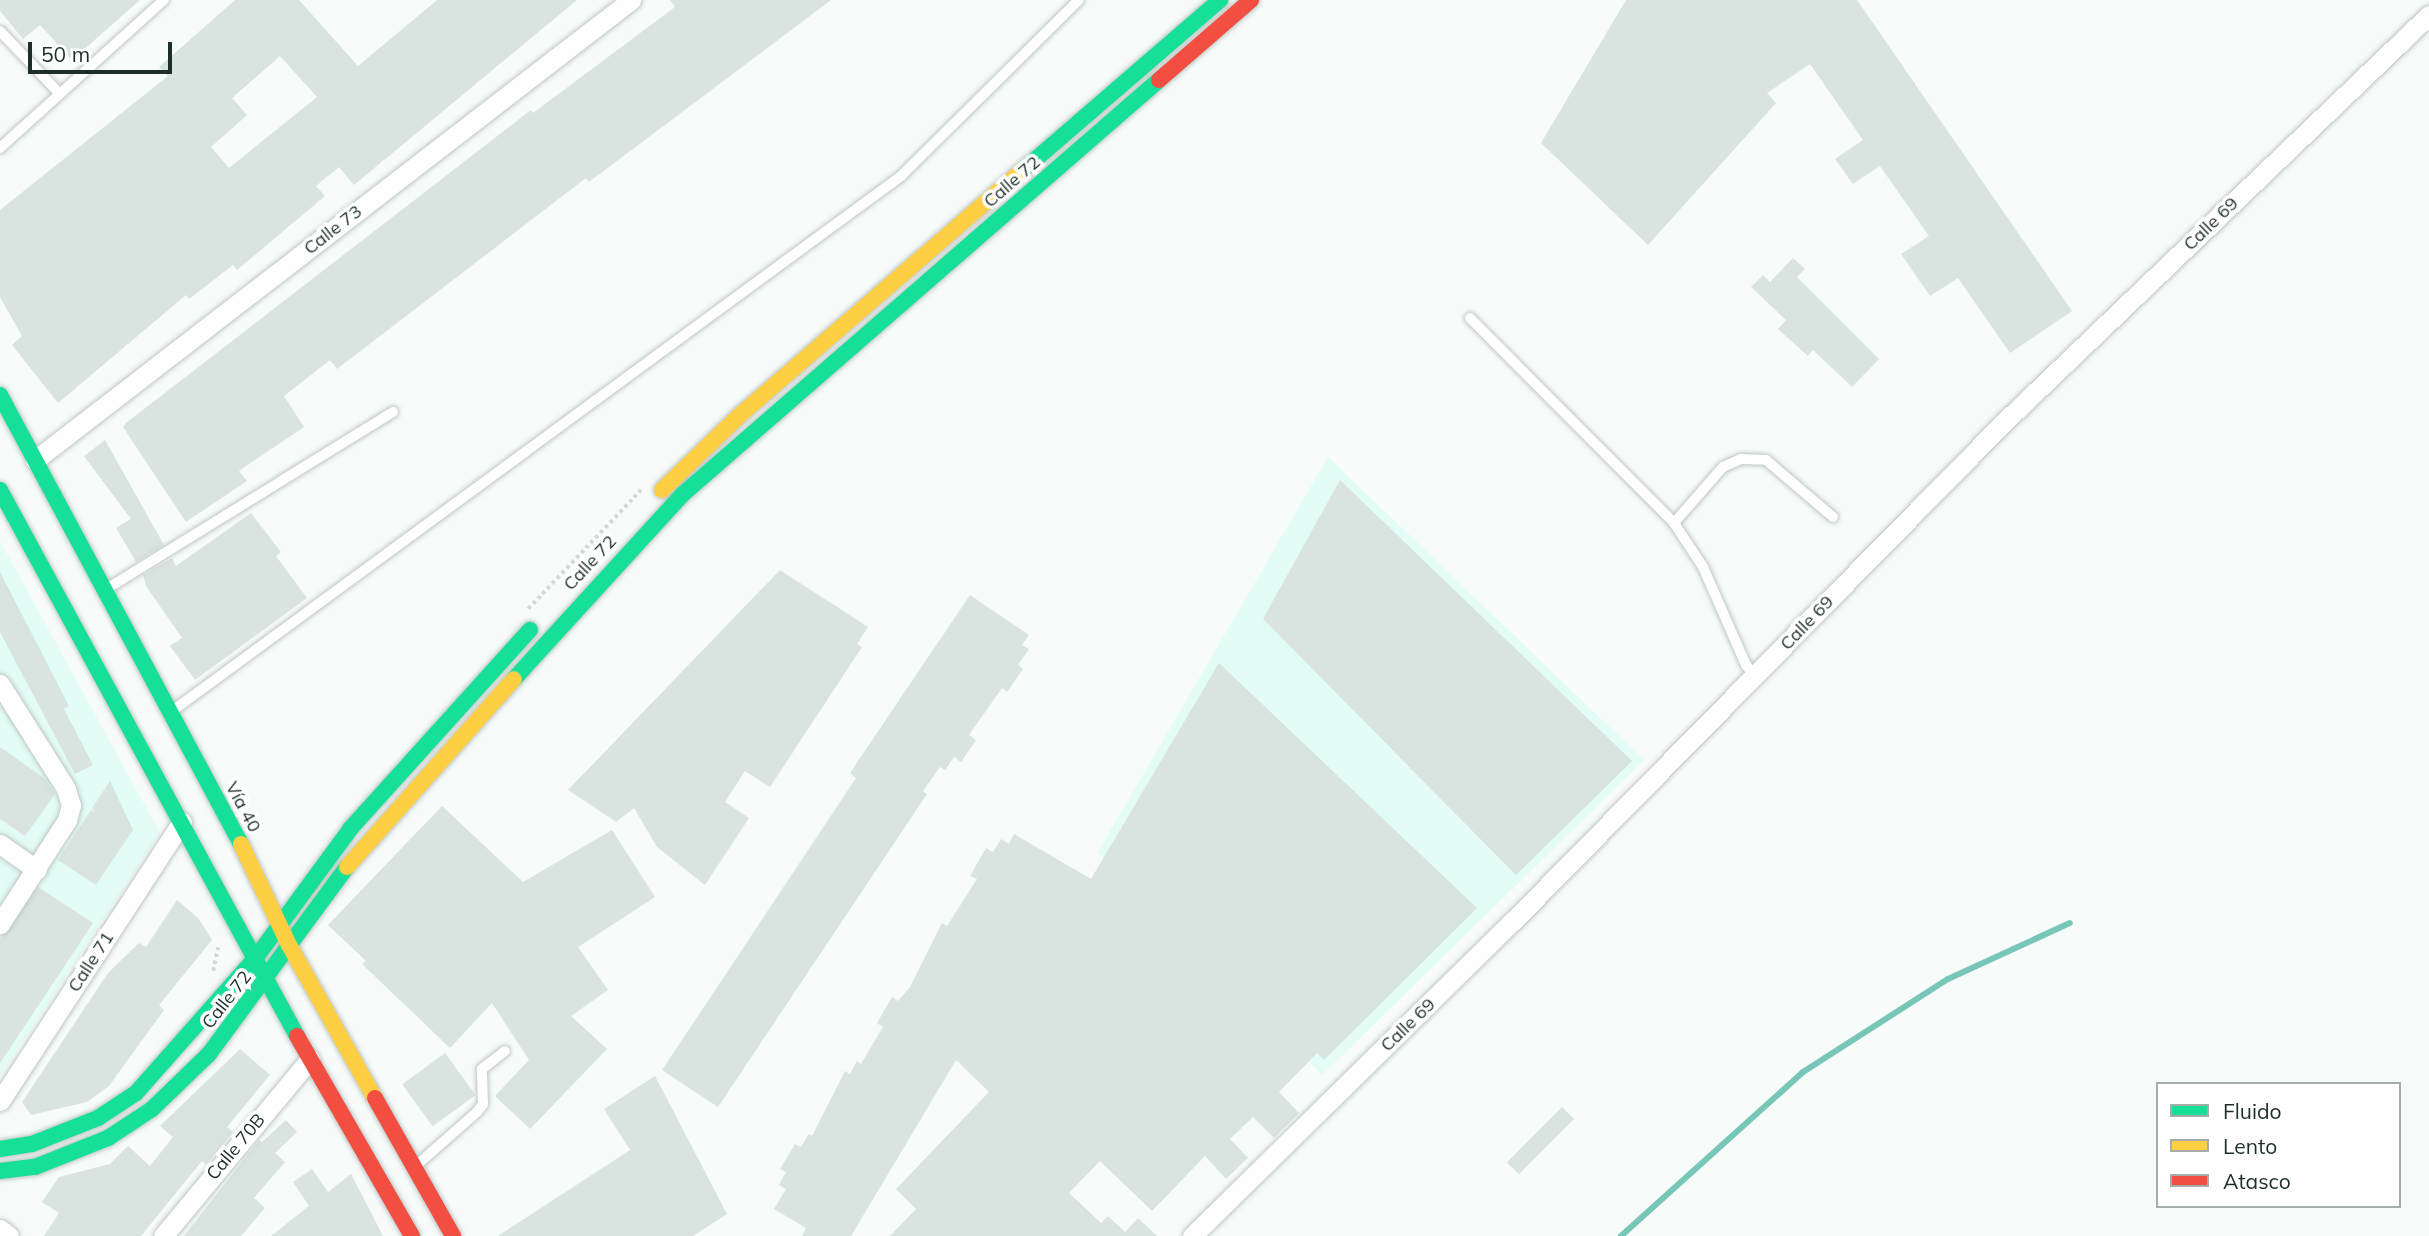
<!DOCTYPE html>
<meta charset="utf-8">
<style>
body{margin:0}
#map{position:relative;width:2429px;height:1236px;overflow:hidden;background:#f7fbfa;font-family:Mulish,sans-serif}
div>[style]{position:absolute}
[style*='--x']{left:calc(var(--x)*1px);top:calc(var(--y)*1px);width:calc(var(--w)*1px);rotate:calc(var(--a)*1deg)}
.built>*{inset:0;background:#e3fcf5}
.stream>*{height:6px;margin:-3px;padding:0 3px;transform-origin:3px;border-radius:3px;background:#78c6b7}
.building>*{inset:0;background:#d9e3e0;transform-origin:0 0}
.path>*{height:3.5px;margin-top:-1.75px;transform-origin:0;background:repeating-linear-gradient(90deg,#d4d8d7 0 3.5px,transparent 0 7px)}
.roads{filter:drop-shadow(0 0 2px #bec7c5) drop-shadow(0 0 2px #bec7c5)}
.lane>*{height:10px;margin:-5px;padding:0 5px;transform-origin:5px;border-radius:5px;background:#fefefe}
.street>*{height:19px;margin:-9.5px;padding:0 9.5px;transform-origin:9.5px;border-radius:9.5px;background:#fefefe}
.fast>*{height:16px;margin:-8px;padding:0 8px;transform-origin:8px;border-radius:8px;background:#16e098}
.slow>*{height:16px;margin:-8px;padding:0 8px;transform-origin:8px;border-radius:8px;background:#ffcf43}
.jam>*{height:16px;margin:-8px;padding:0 8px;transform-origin:8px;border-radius:8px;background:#f24e42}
span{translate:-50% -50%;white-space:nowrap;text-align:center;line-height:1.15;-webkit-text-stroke:7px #fff;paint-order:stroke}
.street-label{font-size:18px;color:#1e2f2a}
.legend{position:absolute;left:2156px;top:1082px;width:245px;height:126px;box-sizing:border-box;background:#fff;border:2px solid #a5acaa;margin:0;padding:9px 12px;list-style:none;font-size:21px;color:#1e2f2a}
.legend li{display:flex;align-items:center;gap:14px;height:35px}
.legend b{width:35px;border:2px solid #a5acaa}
.scale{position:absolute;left:28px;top:42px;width:144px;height:32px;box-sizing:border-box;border:4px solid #1e2f2a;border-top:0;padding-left:9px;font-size:21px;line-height:24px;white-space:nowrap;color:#1e2f2a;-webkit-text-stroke:5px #fff;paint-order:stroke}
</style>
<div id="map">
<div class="built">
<i style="clip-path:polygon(1328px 457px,1644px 760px,1322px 1075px,1098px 852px)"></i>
<i style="clip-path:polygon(0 541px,160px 833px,0 1076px)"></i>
</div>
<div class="stream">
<i style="--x:1621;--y:1236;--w:245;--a:-42"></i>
<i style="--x:1803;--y:1072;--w:172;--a:-32.7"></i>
<i style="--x:1948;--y:979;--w:134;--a:-24.7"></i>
</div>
<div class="building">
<i style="clip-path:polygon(0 0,140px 0,72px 60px,40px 25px,23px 39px,0 11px)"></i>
<i style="clip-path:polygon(evenodd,235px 0,299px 0,358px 66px,437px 0,577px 0,354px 185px,339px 167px,316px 186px,325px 196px,237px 270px,233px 265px,189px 299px,186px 295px,58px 403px,12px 345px,22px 336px,0 297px,0 210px,168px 76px,159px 67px,235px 0,280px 56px,317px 97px,229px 168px,211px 147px,247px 115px,232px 98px,280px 56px)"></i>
<i style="clip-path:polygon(670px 0,831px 0,589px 182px,586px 178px,337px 369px,330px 360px,284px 396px,304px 427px,239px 471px,247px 481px,186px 522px,123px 427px,126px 423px,531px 110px,533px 113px,675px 7px)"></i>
<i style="clip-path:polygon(1626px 0,1857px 0,2072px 311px,2010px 353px,1958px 278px,1930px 296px,1901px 254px,1929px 236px,1880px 166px,1853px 184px,1835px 159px,1863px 140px,1810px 64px,1767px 93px,1776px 103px,1648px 245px,1541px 143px)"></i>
<i style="clip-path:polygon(1793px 258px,1805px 269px,1797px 277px,1879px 359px,1852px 387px,1813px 350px,1808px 356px,1778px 329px,1786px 320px,1751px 287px,1763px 275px,1770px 282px)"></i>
<i style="clip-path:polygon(105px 440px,164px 545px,136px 562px,116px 528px,131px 519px,84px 456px)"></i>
<i style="clip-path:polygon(1340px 480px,1632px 761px,1516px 875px,1263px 619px)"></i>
<i style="clip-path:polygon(251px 513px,281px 552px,276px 556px,307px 598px,195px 680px,170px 646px,182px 638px,146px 586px,143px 575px,172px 558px,176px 566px)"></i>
<i style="clip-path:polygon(780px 570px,868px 627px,857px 644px,862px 647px,770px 787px,745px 771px,725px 802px,749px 818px,705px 885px,657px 847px,634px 808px,616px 822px,568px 790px)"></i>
<i style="clip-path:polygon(0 572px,69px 706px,64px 709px,93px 765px,75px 774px,0 632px)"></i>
<i style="clip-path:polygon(970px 595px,1029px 635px,1022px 645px,1029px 649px,1018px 665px,1023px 669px,1007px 692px,1002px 688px,969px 735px,976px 740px,961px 762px,954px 757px,945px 770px,940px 767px,923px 791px,927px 794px,718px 1107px,662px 1070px,856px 778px,850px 773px)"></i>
<i style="clip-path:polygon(1219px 663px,1477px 908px,1324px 1060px,1317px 1053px,1279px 1092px,1299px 1113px,1274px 1138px,1253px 1117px,1230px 1139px,1248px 1158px,1226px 1179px,1205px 1156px,1152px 1211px,1100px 1161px,1069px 1193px,1101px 1223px,1108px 1216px,1125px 1232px,1138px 1218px,1157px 1236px,890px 1236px,916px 1209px,896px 1189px,989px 1092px,956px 1060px,851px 1236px,802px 1236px,806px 1228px,774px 1209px,786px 1189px,779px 1185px,786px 1172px,780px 1169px,795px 1144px,801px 1147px,809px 1134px,812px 1136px,845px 1071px,850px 1074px,857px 1061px,861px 1064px,883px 1027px,877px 1023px,892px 997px,898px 1001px,910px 987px,942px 923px,947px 926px,977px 879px,970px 876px,986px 848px,993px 852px,1001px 839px,1009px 844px,1014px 834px,1091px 879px)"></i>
<i style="clip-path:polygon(0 747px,44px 778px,55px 794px,25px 836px,0 819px)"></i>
<i style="clip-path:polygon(110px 781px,133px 830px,96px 885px,58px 860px,91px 810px,95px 813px,92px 808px)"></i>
<i style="clip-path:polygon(442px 806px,523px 882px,612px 830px,655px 897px,578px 947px,608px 990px,571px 1016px,607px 1049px,530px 1129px,495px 1096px,529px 1060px,492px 1003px,450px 1048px,362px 964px,366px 961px,328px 925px)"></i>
<i style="clip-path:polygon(38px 887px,93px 923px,0 1063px,0 939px)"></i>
<i style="clip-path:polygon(177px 900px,199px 919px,212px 940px,159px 1005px,164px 1010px,109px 1086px,87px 1102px,31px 1115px,22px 1102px,108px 973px,139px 943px,146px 947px)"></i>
<i style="clip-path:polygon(240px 1049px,270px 1075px,227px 1127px,233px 1132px,206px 1165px,202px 1161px,141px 1236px,44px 1236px,59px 1213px,42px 1202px,59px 1177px,110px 1164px,128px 1146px,150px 1166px,173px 1137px,160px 1126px)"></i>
<i style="left:445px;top:1053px;width:52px;height:53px;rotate:54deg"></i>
<i style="clip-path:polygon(655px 1076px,727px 1214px,693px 1236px,498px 1236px,630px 1150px,604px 1109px)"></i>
<i style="left:1562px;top:1107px;width:17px;height:78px;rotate:45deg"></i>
<i style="clip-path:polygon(286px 1120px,297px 1132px,275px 1153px,285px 1162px,254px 1198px,265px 1208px,241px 1236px,184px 1236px,259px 1140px,262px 1142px)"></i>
<i style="clip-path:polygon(312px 1169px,328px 1192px,351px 1174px,383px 1236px,271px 1236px,309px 1206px,293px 1182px)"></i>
</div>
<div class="path">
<i style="--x:528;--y:609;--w:164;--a:-46.5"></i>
<i style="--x:213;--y:971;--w:24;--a:-78"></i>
</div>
<div class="roads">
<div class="lane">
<i style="--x:0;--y:31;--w:84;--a:46.4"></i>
<i style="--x:0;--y:148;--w:221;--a:-42.1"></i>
<i style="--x:1470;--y:318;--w:289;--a:45.1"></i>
<i style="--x:1674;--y:523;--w:53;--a:56.6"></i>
<i style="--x:1703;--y:567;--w:107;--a:66.3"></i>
<i style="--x:1746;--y:665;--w:14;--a:51"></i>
<i style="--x:1674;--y:523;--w:74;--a:-48.8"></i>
<i style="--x:1723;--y:467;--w:20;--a:-24"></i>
<i style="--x:1741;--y:459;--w:25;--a:2"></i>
<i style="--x:1766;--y:460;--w:88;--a:40.4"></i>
<i style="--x:108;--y:588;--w:335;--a:-31.7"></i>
<i style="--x:175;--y:709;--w:901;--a:-36.28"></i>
<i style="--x:901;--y:176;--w:250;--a:-44.7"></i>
<i style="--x:418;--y:1164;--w:79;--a:-41.4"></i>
<i style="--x:477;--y:1112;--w:10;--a:-53"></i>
<i style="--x:483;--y:1104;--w:35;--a:-92"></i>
<i style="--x:482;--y:1069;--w:29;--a:-38"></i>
</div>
<div class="street">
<i style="--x:35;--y:460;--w:753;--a:-37.66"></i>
<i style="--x:0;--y:684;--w:124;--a:57.8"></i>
<i style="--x:66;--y:789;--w:17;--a:73"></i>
<i style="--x:71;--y:805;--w:16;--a:105"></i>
<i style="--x:67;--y:820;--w:124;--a:122.8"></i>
<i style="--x:0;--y:844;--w:45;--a:35.1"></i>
<i style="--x:0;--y:1101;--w:333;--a:-56.9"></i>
<i style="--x:0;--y:1229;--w:11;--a:38"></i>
<i style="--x:163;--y:1236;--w:230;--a:-50.3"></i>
<i style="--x:1192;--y:1236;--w:450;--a:-44.5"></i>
<i style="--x:1513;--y:921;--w:697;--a:-45.46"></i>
<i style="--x:2002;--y:424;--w:591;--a:-43.77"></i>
</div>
<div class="fast">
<i style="--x:1022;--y:171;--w:262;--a:-40.8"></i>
<i style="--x:0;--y:395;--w:510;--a:61.78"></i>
<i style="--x:0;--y:490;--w:622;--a:61.46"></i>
<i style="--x:514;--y:679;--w:251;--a:-47.6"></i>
<i style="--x:683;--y:494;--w:631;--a:-41.02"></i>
<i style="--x:0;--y:1149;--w:32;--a:-9"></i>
<i style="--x:32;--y:1144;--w:71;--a:-21.5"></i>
<i style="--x:98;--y:1118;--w:45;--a:-33.3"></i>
<i style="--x:136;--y:1093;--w:183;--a:-48.5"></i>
<i style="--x:257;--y:956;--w:159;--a:-53.7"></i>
<i style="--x:351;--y:828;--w:267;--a:-47.9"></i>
<i style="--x:0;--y:1171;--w:35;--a:-7"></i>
<i style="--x:35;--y:1167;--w:79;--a:-21.7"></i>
<i style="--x:108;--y:1138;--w:53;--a:-33.4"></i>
<i style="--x:152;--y:1109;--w:79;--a:-44"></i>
<i style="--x:209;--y:1054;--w:232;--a:-53.6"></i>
</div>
<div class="slow">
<i style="--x:662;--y:490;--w:108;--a:-43.9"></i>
<i style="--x:740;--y:415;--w:373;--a:-40.9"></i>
<i style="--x:241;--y:844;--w:112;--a:64.6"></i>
<i style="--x:289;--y:945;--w:176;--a:60.7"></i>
<i style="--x:347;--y:867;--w:251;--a:-48.4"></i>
</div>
<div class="jam">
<i style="--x:1159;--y:80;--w:122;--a:-41"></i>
<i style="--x:297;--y:1036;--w:231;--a:60.1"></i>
<i style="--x:375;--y:1098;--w:159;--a:60.5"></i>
</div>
</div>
<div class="street-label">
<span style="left:1012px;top:182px;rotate:-41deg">Calle 72</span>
<span style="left:2211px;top:224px;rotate:-44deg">Calle 69</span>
<span style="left:333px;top:230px;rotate:-38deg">Calle 73</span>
<span style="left:590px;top:563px;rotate:-47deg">Calle 72</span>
<span style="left:1807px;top:623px;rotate:-46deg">Calle 69</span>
<span style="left:243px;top:807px;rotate:62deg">Vía 40</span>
<span style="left:91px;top:962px;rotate:-57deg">Calle 71</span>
<span style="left:227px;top:1000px;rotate:-52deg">Calle 72</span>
<span style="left:1408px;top:1025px;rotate:-44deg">Calle 69</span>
<span style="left:236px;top:1147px;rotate:-50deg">Calle 70B</span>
</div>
<ul class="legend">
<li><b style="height:9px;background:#16e098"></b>Fluido</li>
<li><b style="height:9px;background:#ffcf43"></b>Lento</li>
<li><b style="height:9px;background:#f24e42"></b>Atasco</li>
</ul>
<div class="scale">50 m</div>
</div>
